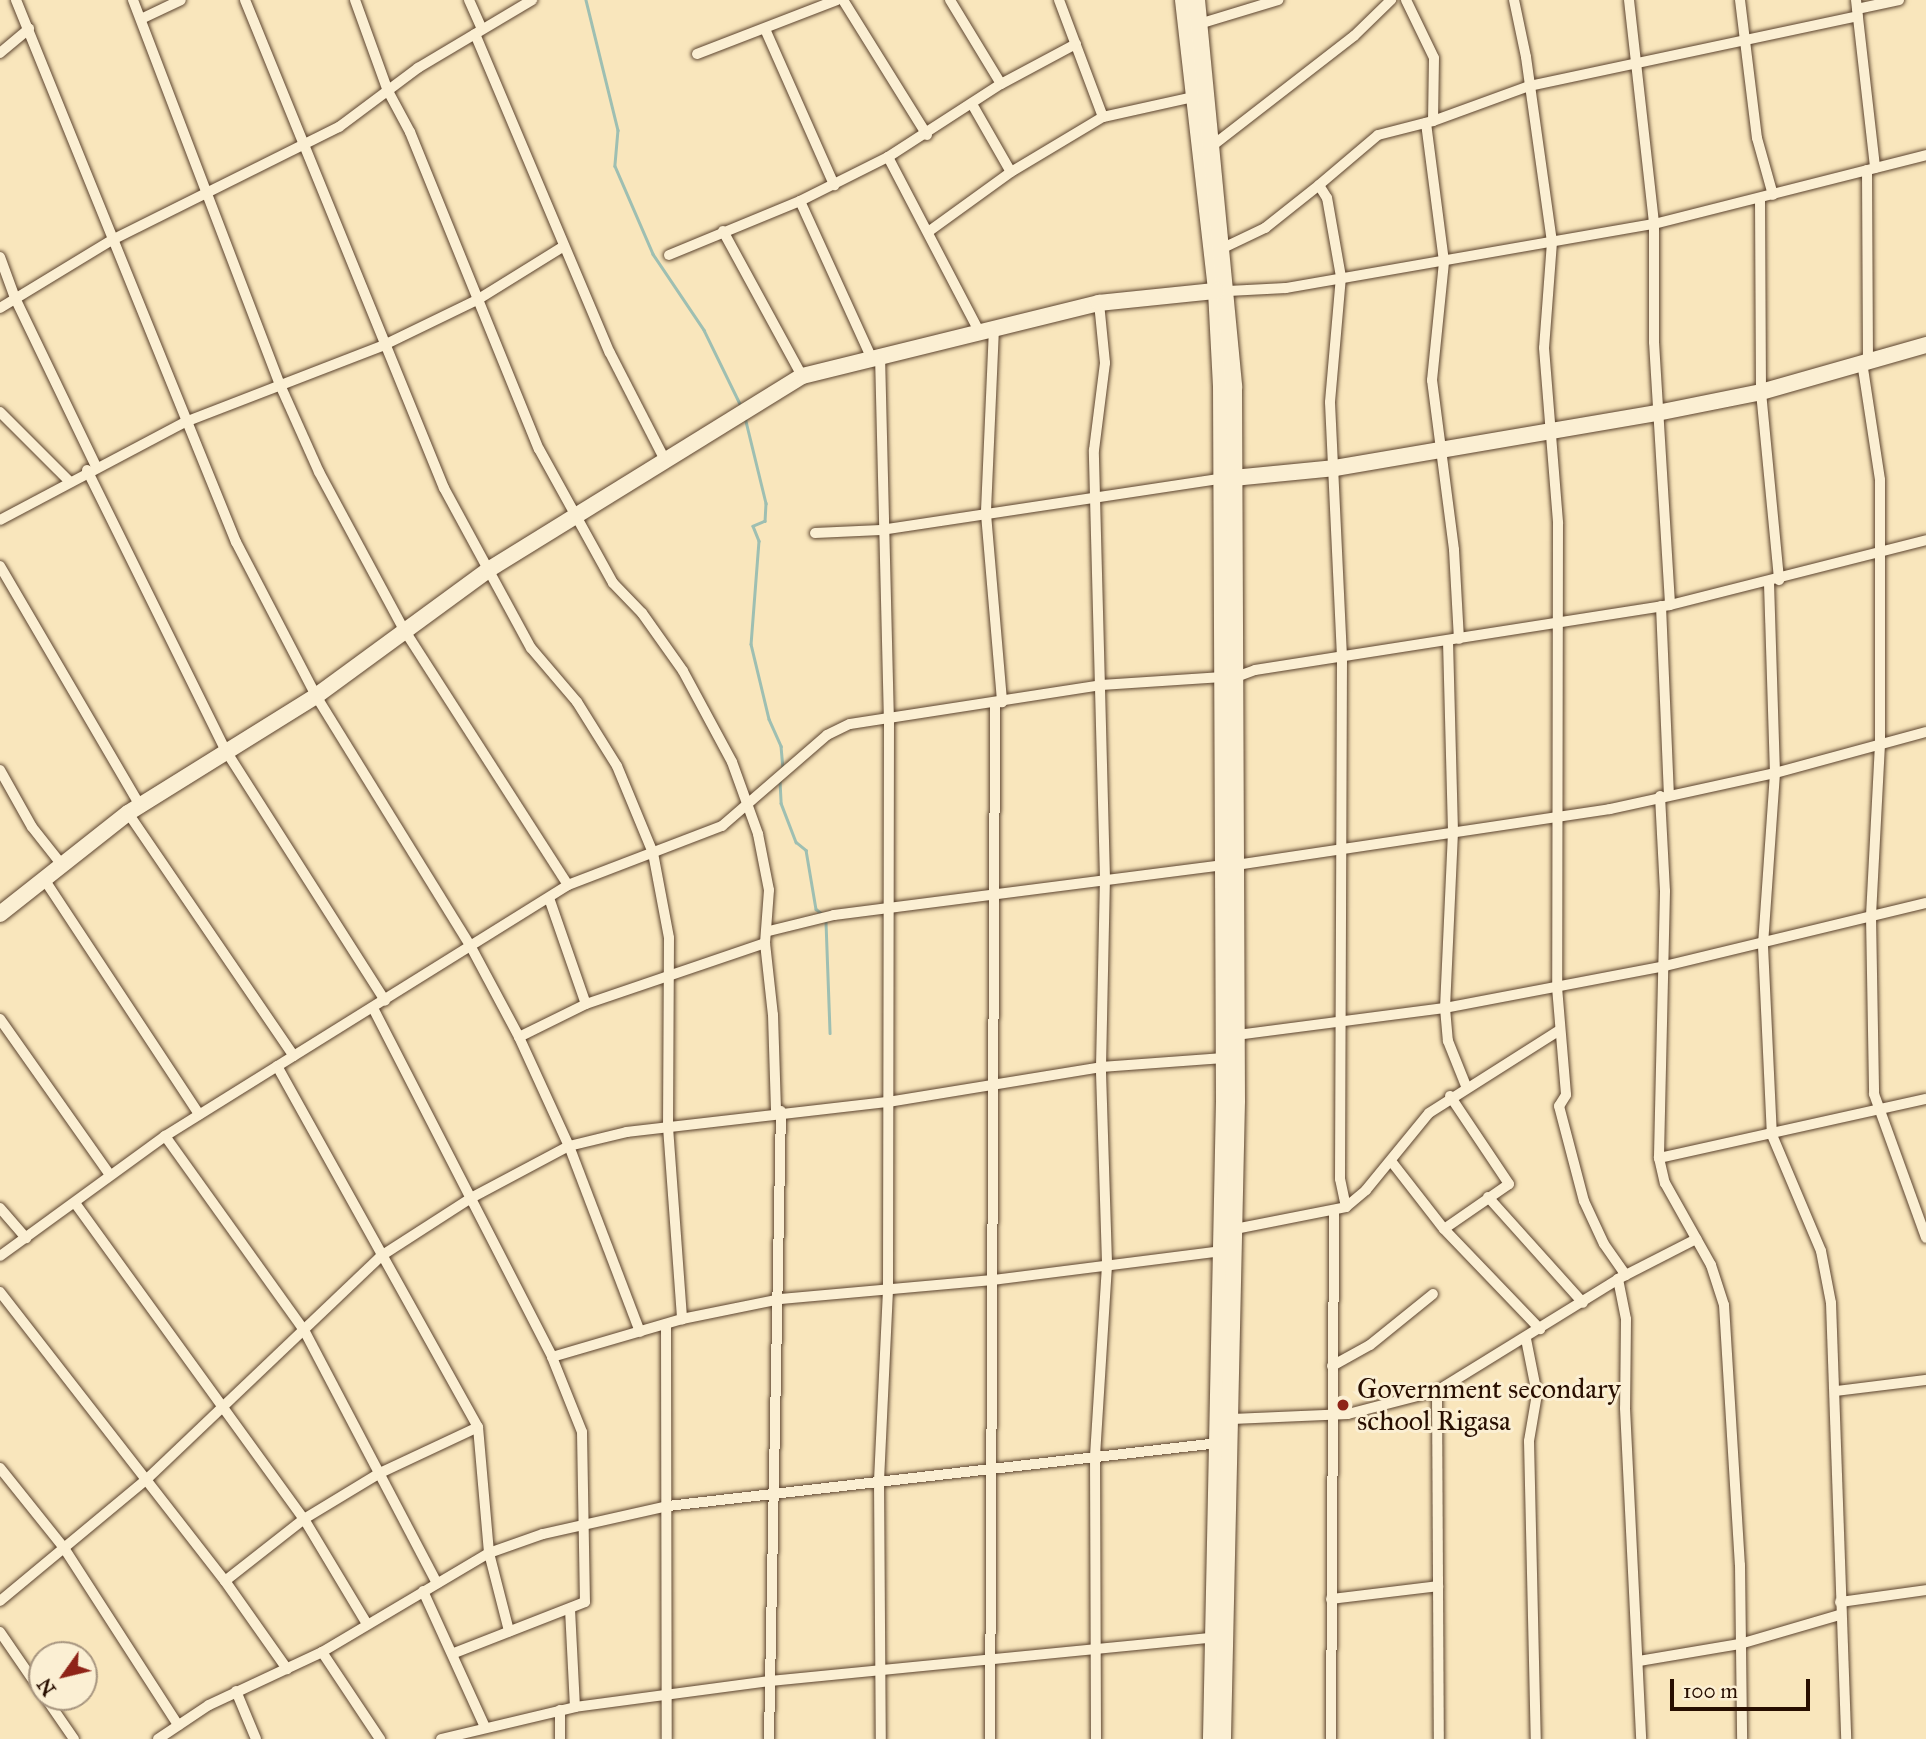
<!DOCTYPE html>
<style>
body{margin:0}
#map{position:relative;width:1926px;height:1739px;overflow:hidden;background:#f9e6bc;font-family:"IM FELL Great Primer",serif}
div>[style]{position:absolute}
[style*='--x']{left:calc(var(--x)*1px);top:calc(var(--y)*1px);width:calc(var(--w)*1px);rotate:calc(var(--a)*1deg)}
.stream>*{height:2.5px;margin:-1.25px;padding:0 1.25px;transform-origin:1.25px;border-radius:1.25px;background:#9ebfb2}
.roads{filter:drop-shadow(0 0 2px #5c442f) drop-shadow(0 0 2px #5c442f)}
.street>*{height:10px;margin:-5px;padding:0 5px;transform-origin:5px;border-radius:5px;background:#fbefd3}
.secondary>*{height:16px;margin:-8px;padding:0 8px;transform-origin:8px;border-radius:8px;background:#fbefd3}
.dots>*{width:19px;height:19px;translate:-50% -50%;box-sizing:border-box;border:4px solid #fbefd3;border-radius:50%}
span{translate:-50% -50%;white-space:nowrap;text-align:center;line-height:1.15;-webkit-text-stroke:6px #fbefd3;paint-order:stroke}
.poi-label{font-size:28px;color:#280e00}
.left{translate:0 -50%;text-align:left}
.north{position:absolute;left:28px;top:1641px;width:70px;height:70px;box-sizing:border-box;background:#fbefd3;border:2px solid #a7957f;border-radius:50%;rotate:236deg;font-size:19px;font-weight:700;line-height:28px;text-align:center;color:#280e00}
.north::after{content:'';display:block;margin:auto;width:24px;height:32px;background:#8f2418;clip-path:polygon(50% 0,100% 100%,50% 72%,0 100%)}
.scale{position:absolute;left:1670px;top:1679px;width:140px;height:32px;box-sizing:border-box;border:4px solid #280e00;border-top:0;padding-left:9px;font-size:21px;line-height:24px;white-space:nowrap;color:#280e00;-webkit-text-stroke:5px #fbefd3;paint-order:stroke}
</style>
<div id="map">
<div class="stream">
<i style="--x:586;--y:0;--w:134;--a:76.2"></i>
<i style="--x:618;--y:130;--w:36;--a:95"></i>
<i style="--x:615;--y:166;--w:96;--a:66.6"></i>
<i style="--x:653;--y:254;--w:92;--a:56.1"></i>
<i style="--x:704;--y:330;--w:87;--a:64"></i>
<i style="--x:745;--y:417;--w:89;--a:76.3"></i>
<i style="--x:766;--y:503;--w:18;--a:93"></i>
<i style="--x:765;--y:521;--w:13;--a:157"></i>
<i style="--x:753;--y:526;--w:16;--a:68"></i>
<i style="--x:759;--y:541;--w:103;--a:94.4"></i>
<i style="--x:751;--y:644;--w:77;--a:76.5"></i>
<i style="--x:769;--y:719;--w:30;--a:66"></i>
<i style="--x:781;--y:746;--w:21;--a:85"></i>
<i style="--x:780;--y:781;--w:22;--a:87"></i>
<i style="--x:781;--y:803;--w:42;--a:69"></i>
<i style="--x:796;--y:842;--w:13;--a:39"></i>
<i style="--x:806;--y:850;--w:60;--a:80.4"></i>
<i style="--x:816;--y:909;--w:6;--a:39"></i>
<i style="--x:826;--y:922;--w:111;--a:87.9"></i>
</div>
<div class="roads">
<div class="street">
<i style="--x:16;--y:0;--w:585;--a:67.91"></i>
<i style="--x:236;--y:542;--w:174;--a:62.5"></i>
<i style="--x:316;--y:696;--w:295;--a:58.3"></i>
<i style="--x:471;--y:947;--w:102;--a:61.9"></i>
<i style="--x:519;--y:1037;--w:120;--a:65.4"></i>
<i style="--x:569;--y:1146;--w:199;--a:69.1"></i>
<i style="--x:133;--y:0;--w:414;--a:69.1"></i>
<i style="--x:281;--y:387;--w:93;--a:65.9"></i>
<i style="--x:319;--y:472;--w:177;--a:61.7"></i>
<i style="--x:403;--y:628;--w:305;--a:57.3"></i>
<i style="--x:245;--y:0;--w:527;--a:67.82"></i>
<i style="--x:444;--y:488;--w:182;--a:61.5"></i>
<i style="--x:531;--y:648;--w:71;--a:49.6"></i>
<i style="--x:577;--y:702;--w:75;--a:58"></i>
<i style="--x:617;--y:766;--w:94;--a:67.5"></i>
<i style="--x:653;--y:853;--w:86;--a:79.3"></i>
<i style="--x:669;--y:938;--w:189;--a:90.3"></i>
<i style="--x:668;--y:1127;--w:193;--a:85.8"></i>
<i style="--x:355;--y:0;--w:97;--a:70.1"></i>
<i style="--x:388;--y:91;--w:47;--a:61.8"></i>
<i style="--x:410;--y:132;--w:342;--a:67.9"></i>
<i style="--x:539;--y:449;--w:153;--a:61.1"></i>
<i style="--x:613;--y:583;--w:42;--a:46"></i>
<i style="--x:642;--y:613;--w:71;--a:54.7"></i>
<i style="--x:683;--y:671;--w:103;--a:61.7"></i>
<i style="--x:732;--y:762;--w:77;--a:70.1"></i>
<i style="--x:758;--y:834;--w:57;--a:78.9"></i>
<i style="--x:769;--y:890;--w:53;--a:94.3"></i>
<i style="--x:765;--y:943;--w:72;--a:83.7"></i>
<i style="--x:773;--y:1015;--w:96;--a:88.2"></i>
<i style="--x:469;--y:0;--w:32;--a:66"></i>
<i style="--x:843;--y:0;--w:159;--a:58.1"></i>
<i style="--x:950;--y:0;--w:98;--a:58.7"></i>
<i style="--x:1059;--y:0;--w:125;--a:69.4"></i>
<i style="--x:1406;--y:0;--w:64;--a:64.2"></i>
<i style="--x:1434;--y:58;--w:63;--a:90.9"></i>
<i style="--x:1514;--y:0;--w:58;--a:78.1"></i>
<i style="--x:1526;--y:57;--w:187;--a:82"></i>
<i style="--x:1552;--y:242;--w:106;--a:94.3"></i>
<i style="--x:1544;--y:348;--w:176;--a:85.4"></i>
<i style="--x:1558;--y:523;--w:464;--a:90.1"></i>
<i style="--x:1557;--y:987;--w:108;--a:85.2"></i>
<i style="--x:1566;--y:1095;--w:13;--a:122"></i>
<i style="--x:1559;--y:1106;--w:98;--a:75.3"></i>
<i style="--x:1584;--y:1201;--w:47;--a:65.1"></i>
<i style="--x:1604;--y:1244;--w:38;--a:55"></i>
<i style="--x:1629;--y:0;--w:225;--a:83.6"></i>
<i style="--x:1654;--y:224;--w:118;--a:90"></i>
<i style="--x:1654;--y:342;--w:263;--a:86.5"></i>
<i style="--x:1740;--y:0;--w:139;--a:83"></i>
<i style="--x:1757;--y:138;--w:59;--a:74.3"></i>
<i style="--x:1856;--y:0;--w:169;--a:83.5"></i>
<i style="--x:1857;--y:9;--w:43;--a:-12.1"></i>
<i style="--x:141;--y:19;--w:44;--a:-25.4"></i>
<i style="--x:1199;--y:24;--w:83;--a:-16.9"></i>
<i style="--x:765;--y:29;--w:171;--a:66.1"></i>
<i style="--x:475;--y:34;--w:346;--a:67.1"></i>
<i style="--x:610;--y:353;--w:123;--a:62.8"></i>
<i style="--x:0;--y:53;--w:38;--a:-40"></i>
<i style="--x:697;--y:54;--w:150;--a:-21.1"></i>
<i style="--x:972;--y:104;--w:78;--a:60.2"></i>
<i style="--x:1426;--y:123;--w:140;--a:82.6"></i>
<i style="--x:1444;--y:262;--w:119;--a:95.8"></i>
<i style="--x:1432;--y:380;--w:171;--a:82.6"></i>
<i style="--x:1454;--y:550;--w:89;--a:86.8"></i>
<i style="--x:1212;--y:146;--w:180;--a:-37.8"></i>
<i style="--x:1354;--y:36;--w:52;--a:-44.2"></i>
<i style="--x:888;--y:157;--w:196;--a:62.4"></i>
<i style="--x:1867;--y:170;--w:190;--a:89.7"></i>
<i style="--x:1760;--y:199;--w:193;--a:89.7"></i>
<i style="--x:1761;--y:392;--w:189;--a:84.5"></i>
<i style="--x:800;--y:201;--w:171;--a:65.5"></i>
<i style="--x:723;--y:231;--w:165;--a:61.4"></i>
<i style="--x:928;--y:232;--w:102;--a:-35.9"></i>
<i style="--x:1011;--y:172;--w:107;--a:-30.9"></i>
<i style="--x:1103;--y:117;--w:92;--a:-12.5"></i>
<i style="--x:1223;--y:248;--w:47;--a:-25.5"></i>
<i style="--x:1265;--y:228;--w:69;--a:-38.5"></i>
<i style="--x:669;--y:255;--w:142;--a:-22.4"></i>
<i style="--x:800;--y:201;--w:98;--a:-26.6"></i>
<i style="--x:888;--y:157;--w:135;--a:-32.9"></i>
<i style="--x:1001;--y:84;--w:85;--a:-28.1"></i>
<i style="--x:0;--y:257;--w:44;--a:69.9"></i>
<i style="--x:15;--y:298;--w:187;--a:64.3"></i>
<i style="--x:1228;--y:291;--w:58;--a:-3"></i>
<i style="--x:1286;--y:288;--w:374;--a:-9.9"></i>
<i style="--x:1654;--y:224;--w:281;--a:-14.2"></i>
<i style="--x:0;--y:308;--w:131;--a:-31.3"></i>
<i style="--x:112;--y:240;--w:254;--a:-26.5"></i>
<i style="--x:339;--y:127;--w:99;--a:-36.8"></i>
<i style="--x:418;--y:68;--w:133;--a:-30.8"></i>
<i style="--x:994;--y:328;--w:186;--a:92.5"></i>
<i style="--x:986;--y:514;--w:189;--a:85.1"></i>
<i style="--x:880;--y:355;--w:362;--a:88.6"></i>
<i style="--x:889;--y:717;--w:573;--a:90.1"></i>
<i style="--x:888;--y:1290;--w:190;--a:92.7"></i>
<i style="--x:879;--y:1480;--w:259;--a:89.6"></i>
<i style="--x:1862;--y:362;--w:119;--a:81.3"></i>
<i style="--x:1880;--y:480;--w:264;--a:90"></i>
<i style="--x:1880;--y:744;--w:172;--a:93"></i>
<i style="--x:1871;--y:916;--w:178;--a:89"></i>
<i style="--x:1874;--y:1094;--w:153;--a:70.1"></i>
<i style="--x:0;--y:412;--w:98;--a:45"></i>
<i style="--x:87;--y:470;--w:313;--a:63.7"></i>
<i style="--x:226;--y:751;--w:296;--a:57.5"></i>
<i style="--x:0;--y:520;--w:209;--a:-27.9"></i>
<i style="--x:185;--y:422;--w:211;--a:-21.1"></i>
<i style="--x:382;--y:346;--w:106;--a:-25.8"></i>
<i style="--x:477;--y:300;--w:102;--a:-31.8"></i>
<i style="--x:815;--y:533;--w:66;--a:-2.6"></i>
<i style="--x:881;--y:530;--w:343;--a:-8.6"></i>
<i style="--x:0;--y:566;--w:278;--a:59.7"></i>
<i style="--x:1769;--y:583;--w:190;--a:88.2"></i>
<i style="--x:1775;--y:773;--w:173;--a:94"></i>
<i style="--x:1763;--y:946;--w:189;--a:87.3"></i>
<i style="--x:1772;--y:1135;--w:126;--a:67.1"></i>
<i style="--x:1821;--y:1251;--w:53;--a:79.1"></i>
<i style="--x:1831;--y:1303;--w:436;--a:88"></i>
<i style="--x:1661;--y:606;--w:187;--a:87.6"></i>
<i style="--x:1448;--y:641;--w:191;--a:88.5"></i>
<i style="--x:1453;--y:832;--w:176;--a:92.6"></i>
<i style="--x:1445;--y:1008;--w:33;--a:85"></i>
<i style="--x:1448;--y:1041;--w:48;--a:68.2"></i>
<i style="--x:1236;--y:677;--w:20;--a:-20"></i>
<i style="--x:1255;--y:670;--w:420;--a:-8.9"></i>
<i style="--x:1670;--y:605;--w:264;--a:-14.2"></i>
<i style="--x:0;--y:770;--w:65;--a:60.7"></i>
<i style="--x:32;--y:827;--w:48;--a:51.7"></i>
<i style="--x:1660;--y:796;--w:95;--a:87"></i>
<i style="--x:1665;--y:891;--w:267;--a:91.3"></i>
<i style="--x:1659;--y:1158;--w:26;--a:77"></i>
<i style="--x:1665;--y:1183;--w:94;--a:60.7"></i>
<i style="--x:1711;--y:1265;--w:42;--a:72"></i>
<i style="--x:1724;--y:1305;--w:260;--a:86.5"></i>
<i style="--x:1740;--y:1565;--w:174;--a:89.3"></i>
<i style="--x:128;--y:813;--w:294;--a:55.7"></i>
<i style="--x:1236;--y:865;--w:378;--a:-8.5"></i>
<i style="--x:1610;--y:809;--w:169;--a:-12.3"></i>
<i style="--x:1775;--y:773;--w:156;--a:-15.2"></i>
<i style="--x:44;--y:879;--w:282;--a:56.6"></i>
<i style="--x:549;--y:898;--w:112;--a:70.8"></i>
<i style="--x:769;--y:931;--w:67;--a:-13.8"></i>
<i style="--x:834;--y:915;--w:391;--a:-7.3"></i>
<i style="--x:373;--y:1008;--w:392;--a:62.8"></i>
<i style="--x:552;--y:1357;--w:81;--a:68.2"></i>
<i style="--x:582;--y:1432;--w:170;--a:89"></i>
<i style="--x:585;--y:1602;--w:141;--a:158.7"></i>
<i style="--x:0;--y:1019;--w:191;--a:54.8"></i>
<i style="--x:1237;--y:1035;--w:210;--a:-7.4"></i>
<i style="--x:1445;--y:1008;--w:224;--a:-10.8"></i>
<i style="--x:1665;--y:966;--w:268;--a:-13.6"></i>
<i style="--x:519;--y:1037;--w:75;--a:-26.2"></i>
<i style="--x:586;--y:1004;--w:189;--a:-18.8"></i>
<i style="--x:277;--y:1066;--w:413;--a:60.9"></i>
<i style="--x:478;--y:1427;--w:126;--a:85"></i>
<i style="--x:489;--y:1553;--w:81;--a:75.6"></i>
<i style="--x:165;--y:1136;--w:239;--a:54.4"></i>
<i style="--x:304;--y:1330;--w:286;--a:62.3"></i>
<i style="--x:1659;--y:1158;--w:273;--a:-12.5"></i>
<i style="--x:1391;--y:1161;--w:86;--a:52.1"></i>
<i style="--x:1444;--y:1229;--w:139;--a:46.2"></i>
<i style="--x:1488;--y:1197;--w:142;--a:48.1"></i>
<i style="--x:75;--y:1203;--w:390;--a:54.1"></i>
<i style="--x:304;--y:1519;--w:122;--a:59"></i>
<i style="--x:1346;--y:1207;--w:29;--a:-102"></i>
<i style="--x:1340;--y:1179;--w:522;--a:-89.78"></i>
<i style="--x:1342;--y:657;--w:255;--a:-92.7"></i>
<i style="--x:1330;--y:402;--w:125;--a:-85"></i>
<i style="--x:1341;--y:277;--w:80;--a:-100"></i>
<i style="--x:1327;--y:198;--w:15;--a:-122"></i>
<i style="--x:1319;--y:185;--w:77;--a:-40.3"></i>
<i style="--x:1378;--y:135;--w:57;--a:-14.3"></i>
<i style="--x:1433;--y:121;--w:102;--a:-20"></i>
<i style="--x:1529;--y:86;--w:336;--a:-12"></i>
<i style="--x:0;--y:1208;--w:40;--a:49"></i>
<i style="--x:1235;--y:1229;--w:113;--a:-11.2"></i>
<i style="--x:1346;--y:1207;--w:26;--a:-40"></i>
<i style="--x:1366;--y:1190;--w:99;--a:-50.7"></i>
<i style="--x:1429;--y:1113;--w:153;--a:-32.4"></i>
<i style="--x:1444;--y:1229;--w:79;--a:-34.7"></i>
<i style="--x:1509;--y:1184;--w:106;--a:-123.8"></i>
<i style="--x:0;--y:1256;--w:204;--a:-36"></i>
<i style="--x:165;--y:1136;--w:475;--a:-31.9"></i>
<i style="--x:568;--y:885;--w:165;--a:-21"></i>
<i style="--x:722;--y:826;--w:139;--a:-40.9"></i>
<i style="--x:827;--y:735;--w:25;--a:-26"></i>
<i style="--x:850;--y:724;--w:254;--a:-8.8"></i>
<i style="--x:1101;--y:685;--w:122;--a:-3.8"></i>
<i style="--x:1618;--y:1279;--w:41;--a:78.7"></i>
<i style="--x:1626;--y:1319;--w:89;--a:90.6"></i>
<i style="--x:1625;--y:1408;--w:331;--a:87.2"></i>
<i style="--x:0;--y:1292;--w:366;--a:52.1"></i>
<i style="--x:225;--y:1581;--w:108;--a:54.8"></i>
<i style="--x:666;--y:1325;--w:414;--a:89.9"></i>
<i style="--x:1526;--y:1339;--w:56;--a:78.7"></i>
<i style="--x:1537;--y:1394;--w:48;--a:99.7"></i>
<i style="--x:1529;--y:1441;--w:298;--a:88.7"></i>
<i style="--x:552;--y:1357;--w:135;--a:-16.3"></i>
<i style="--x:682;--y:1319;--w:100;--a:-11.5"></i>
<i style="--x:780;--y:1299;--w:214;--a:-5.1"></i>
<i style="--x:993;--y:1280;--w:230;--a:-7.2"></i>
<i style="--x:1332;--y:1366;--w:43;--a:-28.9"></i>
<i style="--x:1370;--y:1345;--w:81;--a:-39"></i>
<i style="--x:1437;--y:1391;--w:348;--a:89.7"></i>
<i style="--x:1836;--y:1391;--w:91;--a:-7"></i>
<i style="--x:1232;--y:1419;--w:116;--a:-2.5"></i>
<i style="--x:1348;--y:1414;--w:92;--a:-14.5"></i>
<i style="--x:1437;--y:1391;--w:213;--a:-31.7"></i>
<i style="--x:1618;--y:1279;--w:88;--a:-27.1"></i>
<i style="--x:0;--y:1468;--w:102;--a:51.3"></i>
<i style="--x:64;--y:1548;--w:211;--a:57.2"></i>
<i style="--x:225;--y:1581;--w:100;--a:-38.1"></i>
<i style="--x:304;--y:1519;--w:89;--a:-31.2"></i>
<i style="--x:380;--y:1473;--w:108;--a:-25.1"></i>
<i style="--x:423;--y:1591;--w:149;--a:65.5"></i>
<i style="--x:1331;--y:1599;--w:108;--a:-6.9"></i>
<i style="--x:0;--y:1601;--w:190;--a:-39.7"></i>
<i style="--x:146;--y:1480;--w:325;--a:-43.6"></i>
<i style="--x:381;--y:1256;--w:107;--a:-32.8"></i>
<i style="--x:471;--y:1198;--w:111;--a:-28"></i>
<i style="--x:569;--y:1146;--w:60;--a:-13.6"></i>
<i style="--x:627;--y:1132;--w:263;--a:-6.6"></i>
<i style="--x:888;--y:1102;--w:216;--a:-9.3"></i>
<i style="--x:1101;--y:1067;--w:123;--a:-4.2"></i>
<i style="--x:1840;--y:1602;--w:87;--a:-7.9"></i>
<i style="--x:570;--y:1609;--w:98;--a:87.1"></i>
<i style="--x:0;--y:1632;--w:74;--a:55.5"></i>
<i style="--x:322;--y:1652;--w:105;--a:56.3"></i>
<i style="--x:1639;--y:1661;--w:102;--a:-9.6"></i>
<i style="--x:1740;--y:1644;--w:103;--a:-16.3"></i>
<i style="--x:236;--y:1691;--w:52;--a:67.4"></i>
<i style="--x:45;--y:1697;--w:51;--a:55.4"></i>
<i style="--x:560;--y:1710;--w:29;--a:90"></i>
<i style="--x:158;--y:1739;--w:61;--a:-33.7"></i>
<i style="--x:209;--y:1705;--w:125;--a:-25.1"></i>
<i style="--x:322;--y:1652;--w:194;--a:-30.7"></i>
<i style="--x:489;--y:1553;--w:57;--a:-19.4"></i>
<i style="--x:543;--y:1534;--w:128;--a:-12.6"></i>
<i style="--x:668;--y:1506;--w:554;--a:-6.53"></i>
<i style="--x:441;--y:1739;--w:138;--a:-13.4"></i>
<i style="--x:575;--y:1707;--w:197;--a:-7.6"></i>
<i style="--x:770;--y:1681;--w:447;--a:-5.6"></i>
<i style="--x:769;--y:1739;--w:628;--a:-88.91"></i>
<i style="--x:990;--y:1739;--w:1034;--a:-89.72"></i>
<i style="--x:1096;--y:1739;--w:283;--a:-90.2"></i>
<i style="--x:1095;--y:1456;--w:193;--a:-86.4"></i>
<i style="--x:1107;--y:1263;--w:196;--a:-91.8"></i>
<i style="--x:1101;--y:1067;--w:188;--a:-88.8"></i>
<i style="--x:1105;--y:879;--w:429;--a:-91.5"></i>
<i style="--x:1094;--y:450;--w:88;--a:-82.8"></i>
<i style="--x:1105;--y:363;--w:60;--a:-95.7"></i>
<i style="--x:1331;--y:1739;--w:527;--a:-89.67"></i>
</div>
<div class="secondary">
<i style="--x:1183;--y:0;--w:293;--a:83.5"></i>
<i style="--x:1216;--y:291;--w:95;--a:87"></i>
<i style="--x:1221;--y:386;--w:715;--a:89.76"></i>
<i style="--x:1224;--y:1101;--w:638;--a:91.17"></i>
<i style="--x:1197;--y:0;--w:388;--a:84.5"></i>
<i style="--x:1234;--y:386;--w:715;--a:89.76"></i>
<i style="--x:1237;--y:1101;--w:638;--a:91.26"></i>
<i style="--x:1223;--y:479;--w:113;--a:-5.6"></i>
<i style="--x:1335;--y:468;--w:327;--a:-9.7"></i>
<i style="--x:1657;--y:413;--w:106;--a:-11.4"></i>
<i style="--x:1761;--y:392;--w:172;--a:-15.9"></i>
<i style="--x:0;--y:914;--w:163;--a:-38.3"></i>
<i style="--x:128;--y:813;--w:221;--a:-31.9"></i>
<i style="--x:316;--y:696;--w:213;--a:-36.2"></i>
<i style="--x:488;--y:570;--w:369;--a:-31.7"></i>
<i style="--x:802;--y:376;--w:306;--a:-13.8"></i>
<i style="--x:1099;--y:303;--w:118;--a:-5.9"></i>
</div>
</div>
<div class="dots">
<i style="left:1343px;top:1405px;background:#8f2418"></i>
</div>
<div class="poi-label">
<span class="left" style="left:1357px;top:1405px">Government secondary<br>school Rigasa</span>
</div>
<div class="north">N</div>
<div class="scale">100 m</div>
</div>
